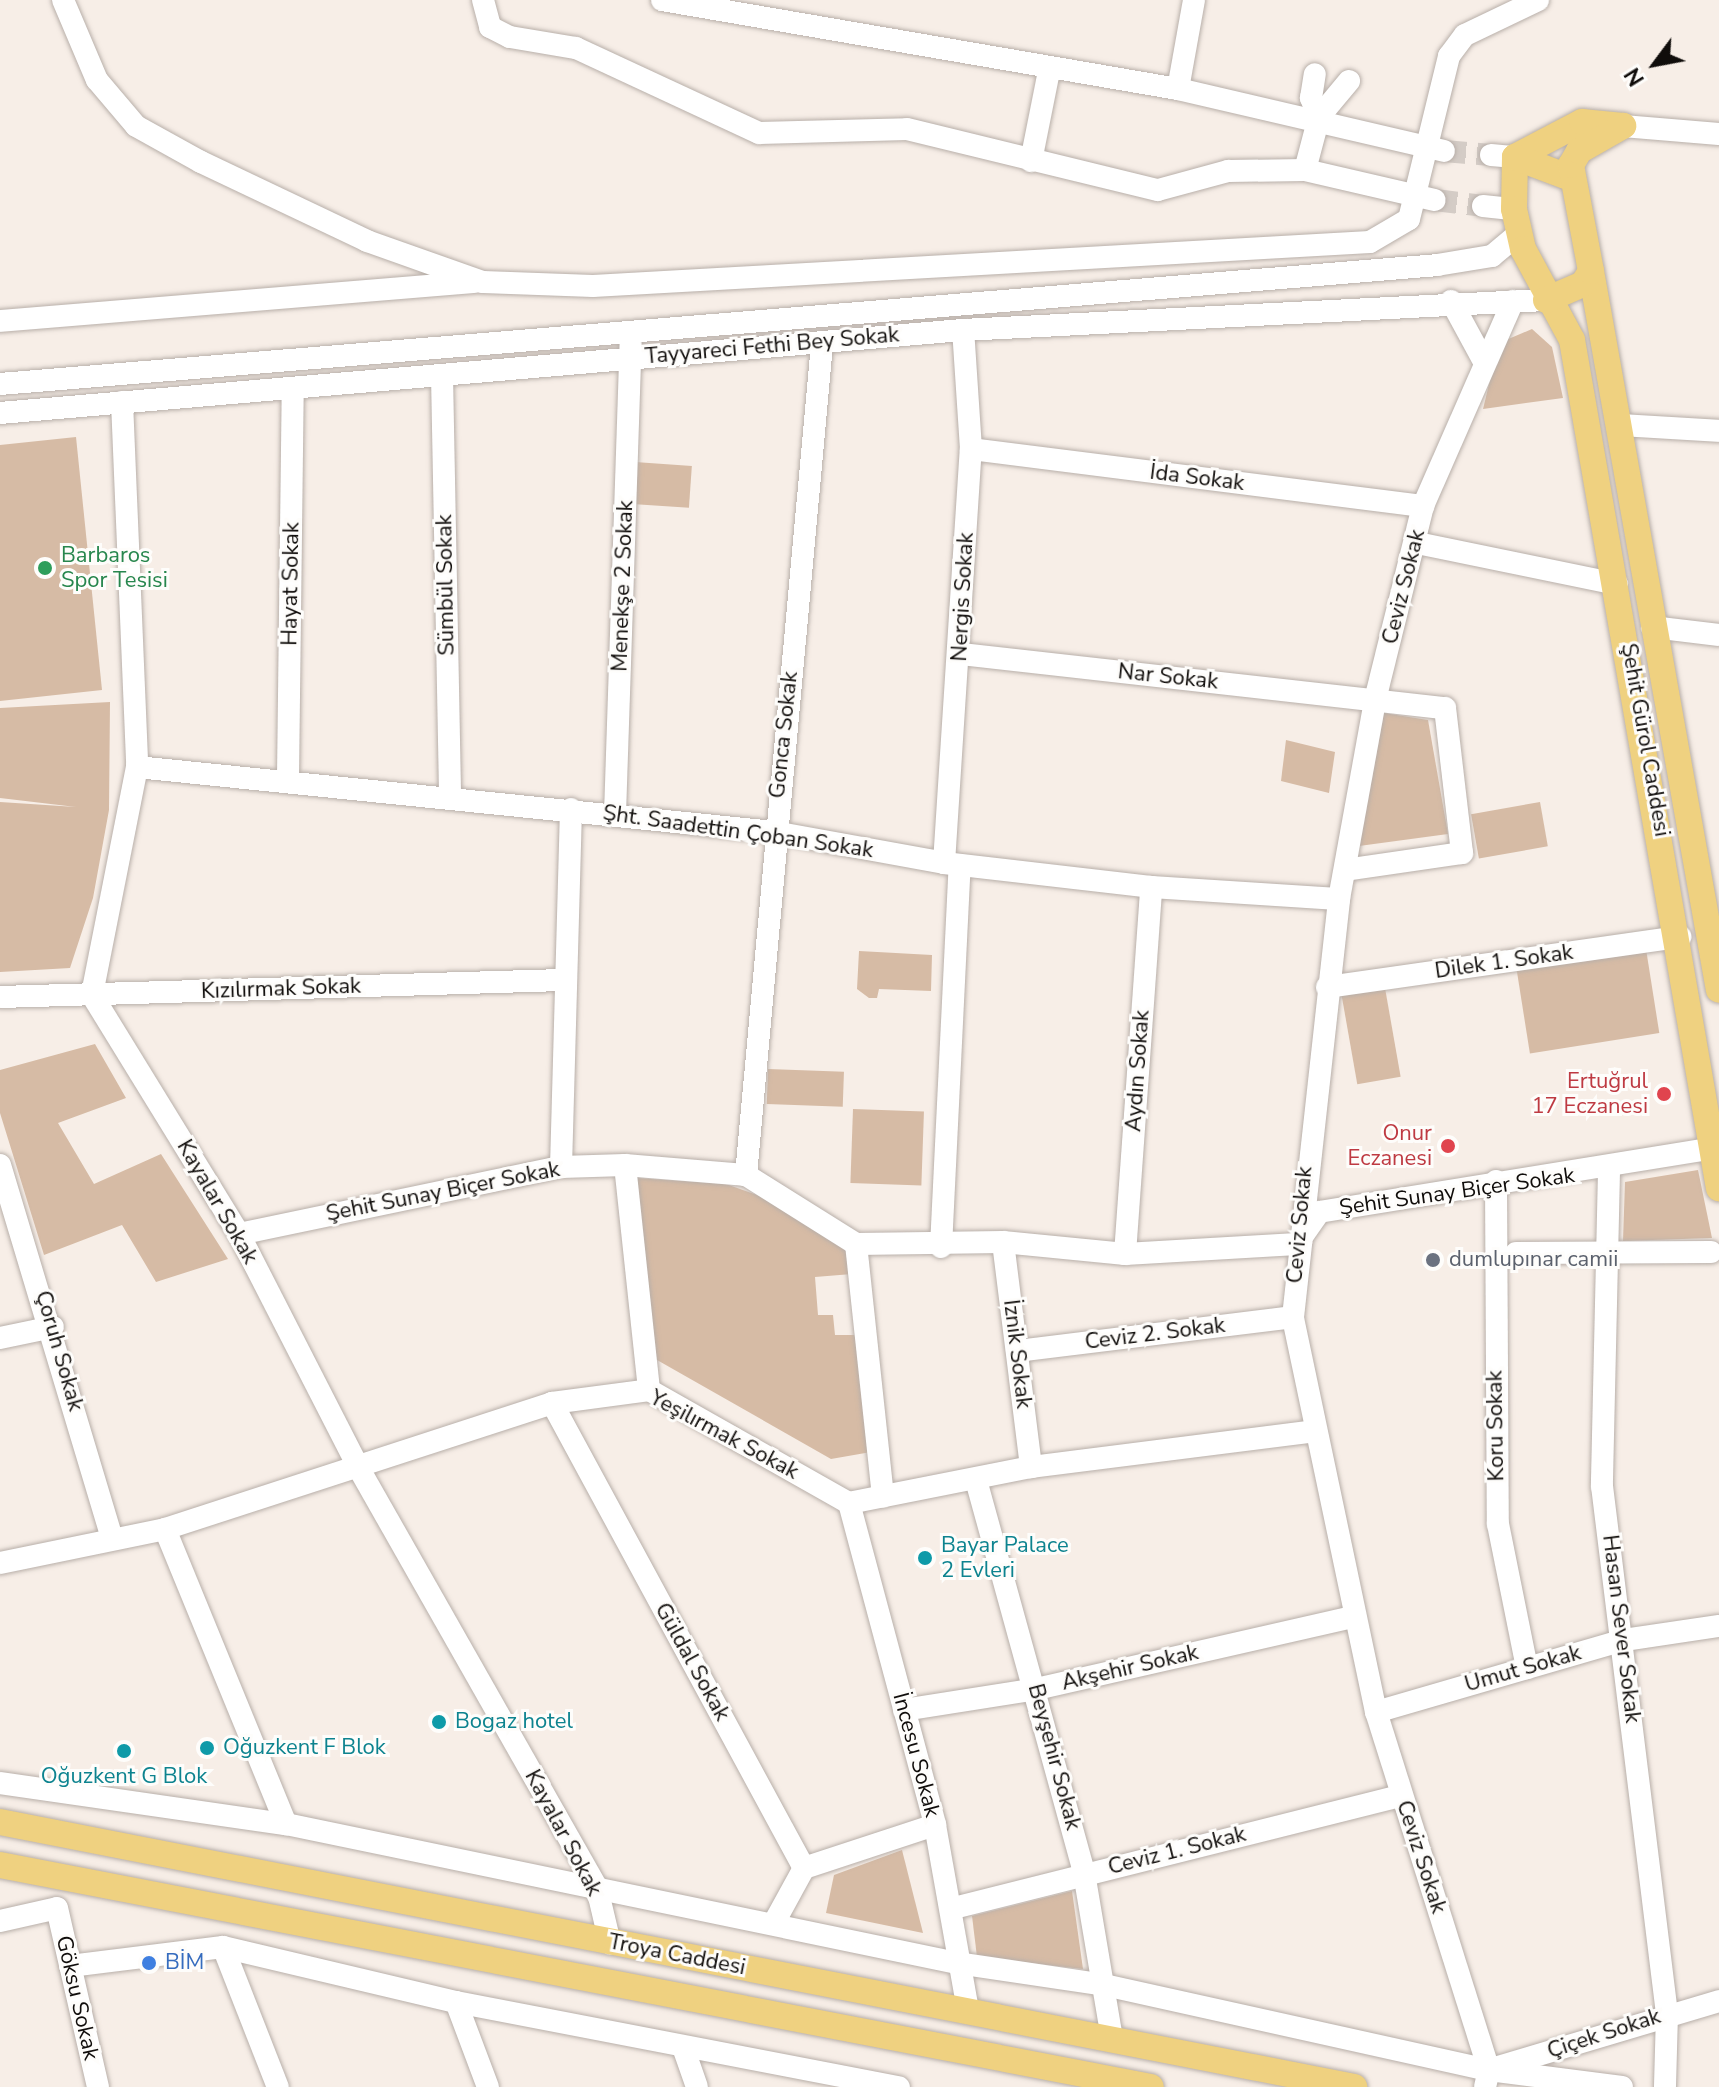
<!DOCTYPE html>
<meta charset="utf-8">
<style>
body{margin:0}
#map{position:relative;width:1719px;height:2087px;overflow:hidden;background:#f7eee7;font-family:"Nunito Sans",sans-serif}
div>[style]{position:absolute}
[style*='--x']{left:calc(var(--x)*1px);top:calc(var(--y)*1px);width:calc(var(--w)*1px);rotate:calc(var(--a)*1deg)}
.green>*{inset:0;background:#d6bba5;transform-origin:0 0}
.minor-tunnel>*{height:22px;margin-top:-11px;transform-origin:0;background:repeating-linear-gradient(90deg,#d4ccc6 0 22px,transparent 0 33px)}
.roads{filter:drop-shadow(0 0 2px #b8afa9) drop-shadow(0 0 2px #b8afa9)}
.minor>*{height:22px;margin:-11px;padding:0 11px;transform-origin:11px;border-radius:11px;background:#fff}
.major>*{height:26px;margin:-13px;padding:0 13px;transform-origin:13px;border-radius:13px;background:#efd180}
.dots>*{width:22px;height:22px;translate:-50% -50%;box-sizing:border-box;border:4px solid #fefdfb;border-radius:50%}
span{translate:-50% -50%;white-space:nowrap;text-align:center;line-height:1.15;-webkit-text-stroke:6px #fefdfb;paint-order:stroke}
.street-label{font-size:22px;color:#100d0b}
.leisure-label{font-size:22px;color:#27864d}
.left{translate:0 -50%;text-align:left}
.health-label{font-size:22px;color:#be3a42}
.right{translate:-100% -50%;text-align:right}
.worship-label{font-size:22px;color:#5b616d}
.culture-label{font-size:22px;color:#0d838f}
.shop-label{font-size:22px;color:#366cbe}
.north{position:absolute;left:1615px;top:24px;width:80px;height:80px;-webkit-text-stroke:6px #fefdfb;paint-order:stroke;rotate:238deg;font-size:22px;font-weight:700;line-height:32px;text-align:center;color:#100d0b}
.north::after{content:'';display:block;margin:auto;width:28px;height:36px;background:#100d0b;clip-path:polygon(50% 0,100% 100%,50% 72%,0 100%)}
</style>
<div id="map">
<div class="green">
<i style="clip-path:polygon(1532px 329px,1552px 347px,1563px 398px,1483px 409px,1499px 343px)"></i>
<i style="clip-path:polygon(76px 437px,102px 690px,0 701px,0 445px)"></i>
<i style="left:635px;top:462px;width:57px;height:42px;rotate:4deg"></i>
<i style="clip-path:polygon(110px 702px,109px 810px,93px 898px,70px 968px,0 972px,0 802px,76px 807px,0 798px,0 708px)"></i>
<i style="clip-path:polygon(1384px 713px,1428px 720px,1448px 834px,1359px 846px)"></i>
<i style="clip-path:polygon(1286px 740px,1335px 752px,1329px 793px,1281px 781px)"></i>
<i style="left:1540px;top:802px;width:45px;height:70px;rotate:80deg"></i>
<i style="left:1646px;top:949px;width:85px;height:131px;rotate:81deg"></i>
<i style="clip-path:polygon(859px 951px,932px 955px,931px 991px,879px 989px,877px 998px,869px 998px,857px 989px)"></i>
<i style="left:1385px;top:988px;width:90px;height:44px;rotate:80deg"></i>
<i style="clip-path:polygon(95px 1044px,126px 1098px,58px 1123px,94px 1184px,161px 1154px,228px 1259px,156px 1282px,122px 1225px,44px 1255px,0 1113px,0 1070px)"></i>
<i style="left:768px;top:1069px;width:76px;height:35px;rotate:2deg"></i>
<i style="left:853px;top:1109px;width:71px;height:74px;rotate:2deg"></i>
<i style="clip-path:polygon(1698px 1170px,1712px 1238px,1623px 1241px,1625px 1182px)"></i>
<i style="clip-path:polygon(636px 1178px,726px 1184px,777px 1202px,850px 1251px,852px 1274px,815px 1277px,818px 1315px,833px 1315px,835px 1335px,857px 1335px,871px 1452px,831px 1459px,650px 1356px)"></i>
<i style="clip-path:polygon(902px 1850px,923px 1933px,826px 1913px,834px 1875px)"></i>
<i style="clip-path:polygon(1072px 1891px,1083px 1969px,977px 1957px,972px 1916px)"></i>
</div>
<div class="minor-tunnel">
<i style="--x:1444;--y:151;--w:47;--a:4.9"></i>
<i style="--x:1435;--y:200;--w:48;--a:7.1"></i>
</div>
<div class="roads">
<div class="minor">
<i style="--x:63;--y:0;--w:87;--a:67"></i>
<i style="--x:97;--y:80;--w:60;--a:49.7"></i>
<i style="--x:136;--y:126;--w:74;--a:29"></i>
<i style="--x:201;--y:162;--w:184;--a:25.4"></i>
<i style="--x:367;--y:241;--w:123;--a:19.5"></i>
<i style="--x:483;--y:282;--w:110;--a:2.1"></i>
<i style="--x:593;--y:286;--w:778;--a:-3.24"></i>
<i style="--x:1370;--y:242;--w:45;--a:-30.5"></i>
<i style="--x:1409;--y:219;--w:168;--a:-76.2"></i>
<i style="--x:1449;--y:56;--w:26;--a:-53"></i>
<i style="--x:1465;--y:35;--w:81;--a:-25.6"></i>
<i style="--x:483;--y:0;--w:28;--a:75"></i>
<i style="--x:490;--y:27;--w:22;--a:27"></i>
<i style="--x:510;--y:37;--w:67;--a:9.5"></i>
<i style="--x:576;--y:48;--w:202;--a:24.9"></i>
<i style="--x:759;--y:133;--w:148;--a:-1.5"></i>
<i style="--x:907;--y:129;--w:258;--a:13.7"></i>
<i style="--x:1158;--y:190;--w:73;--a:-15.2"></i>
<i style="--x:1228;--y:171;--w:77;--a:-0.7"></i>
<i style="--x:1305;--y:170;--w:133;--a:13"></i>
<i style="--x:662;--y:0;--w:524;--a:9.79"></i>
<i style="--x:1178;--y:89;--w:273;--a:13.1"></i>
<i style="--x:1178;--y:89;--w:90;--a:-79.8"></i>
<i style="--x:1319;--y:117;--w:47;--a:-50.2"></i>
<i style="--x:1623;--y:126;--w:96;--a:4.8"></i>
<i style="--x:1491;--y:155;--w:24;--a:5"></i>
<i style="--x:1031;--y:161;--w:92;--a:-78.7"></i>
<i style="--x:1305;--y:170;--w:55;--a:-75.2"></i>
<i style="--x:1319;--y:117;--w:21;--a:-113"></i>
<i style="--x:1311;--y:98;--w:24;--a:-81"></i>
<i style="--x:1483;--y:206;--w:31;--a:6"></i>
<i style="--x:1451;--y:301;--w:67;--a:61.5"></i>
<i style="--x:0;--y:321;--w:476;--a:-4.7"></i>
<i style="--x:442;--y:375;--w:419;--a:88.9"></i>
<i style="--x:0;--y:384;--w:1442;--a:-4.73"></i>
<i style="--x:1437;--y:265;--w:56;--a:-9.3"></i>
<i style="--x:1492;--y:256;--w:35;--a:-40"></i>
<i style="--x:122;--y:402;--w:365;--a:87.6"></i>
<i style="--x:137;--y:767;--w:232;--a:101.2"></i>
<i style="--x:92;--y:995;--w:281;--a:58.4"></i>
<i style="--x:239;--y:1234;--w:262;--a:62.9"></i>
<i style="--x:358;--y:1467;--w:484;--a:60.4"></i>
<i style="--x:597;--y:1888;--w:57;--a:76.7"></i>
<i style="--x:0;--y:413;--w:967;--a:-4.93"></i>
<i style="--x:963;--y:330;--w:584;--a:-2.95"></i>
<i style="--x:1619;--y:425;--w:100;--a:3.4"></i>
<i style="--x:971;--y:449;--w:456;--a:7.2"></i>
<i style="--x:1417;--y:543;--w:204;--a:11.6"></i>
<i style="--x:1652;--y:627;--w:67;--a:6.8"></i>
<i style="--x:961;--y:654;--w:487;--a:6.4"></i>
<i style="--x:1445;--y:708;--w:146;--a:83.3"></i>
<i style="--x:1462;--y:853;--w:117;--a:171.7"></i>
<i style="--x:137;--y:767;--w:640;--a:5.83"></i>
<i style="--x:774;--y:832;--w:173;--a:10.3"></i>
<i style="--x:944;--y:863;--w:208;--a:6.6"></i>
<i style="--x:1151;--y:887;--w:188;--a:3.7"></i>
<i style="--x:288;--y:777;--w:386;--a:-89.3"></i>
<i style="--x:615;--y:814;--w:470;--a:-88.1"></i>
<i style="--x:944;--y:863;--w:415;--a:-86.3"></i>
<i style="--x:971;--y:449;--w:119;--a:-93.8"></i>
<i style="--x:1327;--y:987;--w:357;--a:-8.1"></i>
<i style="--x:0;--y:997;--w:562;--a:-1.73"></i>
<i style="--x:0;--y:1165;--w:389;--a:73.3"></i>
<i style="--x:625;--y:1165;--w:226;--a:83.9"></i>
<i style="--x:561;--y:1167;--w:358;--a:-88.4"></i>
<i style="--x:1609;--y:1171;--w:315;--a:91.3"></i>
<i style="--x:1602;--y:1486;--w:532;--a:82.98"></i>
<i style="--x:1667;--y:2014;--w:73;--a:91.6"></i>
<i style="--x:746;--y:1175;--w:834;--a:-84.77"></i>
<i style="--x:1496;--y:1181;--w:343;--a:89.7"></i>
<i style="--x:1498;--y:1524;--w:147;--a:78.6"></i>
<i style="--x:239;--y:1234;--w:329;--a:-11.8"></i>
<i style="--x:561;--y:1167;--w:64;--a:-1.8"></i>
<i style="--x:625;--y:1165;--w:121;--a:4.7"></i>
<i style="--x:746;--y:1175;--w:130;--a:32.1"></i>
<i style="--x:856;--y:1244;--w:147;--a:-0.8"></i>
<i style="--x:1003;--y:1242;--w:123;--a:5.6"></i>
<i style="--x:1125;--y:1254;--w:172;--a:-3.3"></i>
<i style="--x:1297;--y:1244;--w:39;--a:-55"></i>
<i style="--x:1319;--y:1212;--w:395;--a:-9.2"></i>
<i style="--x:1003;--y:1242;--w:227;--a:82.9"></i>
<i style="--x:856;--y:1244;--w:254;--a:83.9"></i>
<i style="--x:941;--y:1247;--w:382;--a:-87.2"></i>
<i style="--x:1516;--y:1253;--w:195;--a:-0.3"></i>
<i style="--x:1125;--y:1254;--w:368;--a:-85.9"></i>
<i style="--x:0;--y:1338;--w:54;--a:-11.7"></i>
<i style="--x:1017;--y:1351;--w:278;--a:-7"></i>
<i style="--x:552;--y:1403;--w:529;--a:61.55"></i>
<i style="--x:804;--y:1868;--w:60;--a:118.7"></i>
<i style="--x:976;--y:1480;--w:408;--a:74.6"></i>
<i style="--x:1084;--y:1873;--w:167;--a:80.4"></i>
<i style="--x:849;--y:1503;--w:333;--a:75"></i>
<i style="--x:935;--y:1825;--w:188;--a:79.9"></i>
<i style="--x:165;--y:1529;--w:319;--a:67.7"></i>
<i style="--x:0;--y:1563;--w:168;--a:-11.6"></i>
<i style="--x:165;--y:1529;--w:407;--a:-18"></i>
<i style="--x:552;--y:1403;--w:98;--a:-7.6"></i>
<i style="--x:649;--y:1390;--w:230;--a:29.5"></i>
<i style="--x:849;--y:1503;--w:186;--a:-11.2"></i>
<i style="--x:1031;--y:1467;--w:286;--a:-7.2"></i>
<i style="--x:904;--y:1710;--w:134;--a:-9"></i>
<i style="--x:1036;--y:1689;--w:326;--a:-12.8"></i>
<i style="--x:1376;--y:1712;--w:258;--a:-16.2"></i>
<i style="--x:1624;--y:1640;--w:96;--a:-8.4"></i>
<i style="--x:0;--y:1783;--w:289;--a:8.2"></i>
<i style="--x:286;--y:1824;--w:685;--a:11.7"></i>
<i style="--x:957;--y:1963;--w:145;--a:8.4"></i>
<i style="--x:1100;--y:1984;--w:398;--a:12.5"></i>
<i style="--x:1489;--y:2070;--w:134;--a:7.3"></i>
<i style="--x:804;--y:1868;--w:138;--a:-18.2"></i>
<i style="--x:954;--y:1908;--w:461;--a:-14.1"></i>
<i style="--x:0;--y:1921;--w:58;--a:-12.8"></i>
<i style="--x:57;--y:1908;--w:184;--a:77.1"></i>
<i style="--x:223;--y:1947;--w:150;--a:68.6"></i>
<i style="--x:70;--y:1966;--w:154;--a:-7.1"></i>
<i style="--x:223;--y:1947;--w:239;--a:13.3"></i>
<i style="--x:456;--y:2002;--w:451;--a:10.9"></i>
<i style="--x:456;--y:2002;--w:91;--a:69.4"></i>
<i style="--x:683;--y:2047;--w:42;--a:70.7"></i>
<i style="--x:1498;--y:2067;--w:231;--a:-16.6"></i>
<i style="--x:1485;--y:2087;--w:17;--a:-77"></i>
<i style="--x:1489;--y:2070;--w:375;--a:-107.5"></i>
<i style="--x:1376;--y:1712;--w:404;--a:-101.9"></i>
<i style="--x:1293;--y:1317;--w:421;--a:-83.7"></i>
<i style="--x:1339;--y:899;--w:202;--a:-79.7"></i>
<i style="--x:1375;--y:700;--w:200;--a:-76.1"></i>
<i style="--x:1423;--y:506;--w:224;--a:-66.3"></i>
</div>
<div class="major">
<i style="--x:1515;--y:157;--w:52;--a:91.1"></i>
<i style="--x:1514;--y:209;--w:41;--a:77.3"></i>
<i style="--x:1523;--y:249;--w:103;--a:61.7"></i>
<i style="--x:1572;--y:340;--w:861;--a:80.17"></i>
<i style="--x:1515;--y:157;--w:76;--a:-27.6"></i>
<i style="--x:1582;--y:122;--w:41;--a:5.6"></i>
<i style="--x:1515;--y:157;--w:57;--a:20.7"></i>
<i style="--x:1591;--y:271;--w:730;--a:79.91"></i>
<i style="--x:1546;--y:300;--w:40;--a:-23.4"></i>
<i style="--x:1583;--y:284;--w:15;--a:-58"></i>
<i style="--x:1591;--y:271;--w:108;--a:-100.7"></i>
<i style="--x:1571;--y:165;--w:16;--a:-60"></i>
<i style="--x:1579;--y:151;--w:51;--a:-29.6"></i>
<i style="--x:0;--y:1822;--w:1380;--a:11.07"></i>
<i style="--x:0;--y:1865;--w:1172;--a:10.92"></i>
</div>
</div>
<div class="dots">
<i style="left:45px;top:568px;background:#2e9e5b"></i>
<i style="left:1664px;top:1094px;background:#e0444e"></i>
<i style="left:1448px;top:1146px;background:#e0444e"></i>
<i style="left:1433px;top:1260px;background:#6b7280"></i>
<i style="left:925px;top:1558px;background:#0f9aa8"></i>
<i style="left:439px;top:1722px;background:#0f9aa8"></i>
<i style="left:207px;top:1748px;background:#0f9aa8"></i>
<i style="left:124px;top:1751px;background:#0f9aa8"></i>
<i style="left:149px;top:1963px;background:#3f7fe0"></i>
</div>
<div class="street-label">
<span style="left:772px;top:346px;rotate:-5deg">Tayyareci Fethi Bey Sokak</span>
<span style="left:1197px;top:478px;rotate:7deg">İda Sokak</span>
<span style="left:291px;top:584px;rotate:-89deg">Hayat Sokak</span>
<span style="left:446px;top:585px;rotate:-91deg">Sümbül Sokak</span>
<span style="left:623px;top:586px;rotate:-88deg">Menekşe 2 Sokak</span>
<span style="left:1404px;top:587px;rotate:-76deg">Ceviz Sokak</span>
<span style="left:963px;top:597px;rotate:-87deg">Nergis Sokak</span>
<span style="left:1168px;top:677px;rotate:6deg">Nar Sokak</span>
<span style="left:784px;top:735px;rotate:-84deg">Gonca Sokak</span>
<span style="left:1645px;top:740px;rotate:80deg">Şehit Gürol Caddesi</span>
<span style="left:738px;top:832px;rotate:8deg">Şht. Saadettin Çoban Sokak</span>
<span style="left:1504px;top:962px;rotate:-8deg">Dilek 1. Sokak</span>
<span style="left:281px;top:989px;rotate:-2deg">Kızılırmak Sokak</span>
<span style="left:1138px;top:1071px;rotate:-86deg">Aydın Sokak</span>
<span style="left:443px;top:1192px;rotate:-11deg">Şehit Sunay Biçer Sokak</span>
<span style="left:1457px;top:1192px;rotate:-8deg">Şehit Sunay Biçer Sokak</span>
<span style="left:217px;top:1202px;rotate:60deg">Kayalar Sokak</span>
<span style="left:1300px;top:1225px;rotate:-85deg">Ceviz Sokak</span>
<span style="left:1155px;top:1334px;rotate:-7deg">Ceviz 2. Sokak</span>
<span style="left:59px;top:1351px;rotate:74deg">Çoruh Sokak</span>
<span style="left:1017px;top:1354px;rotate:83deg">İznik Sokak</span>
<span style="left:1496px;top:1426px;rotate:-91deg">Koru Sokak</span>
<span style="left:724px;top:1435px;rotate:28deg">Yeşilırmak Sokak</span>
<span style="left:1621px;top:1629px;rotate:83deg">Hasan Sever Sokak</span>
<span style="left:692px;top:1662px;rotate:61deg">Güldal Sokak</span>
<span style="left:1130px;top:1668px;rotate:-13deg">Akşehir Sokak</span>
<span style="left:1523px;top:1669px;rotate:-16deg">Umut Sokak</span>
<span style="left:916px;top:1755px;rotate:75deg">İncesu Sokak</span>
<span style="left:1054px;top:1757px;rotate:75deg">Beyşehir Sokak</span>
<span style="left:563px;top:1833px;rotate:62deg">Kayalar Sokak</span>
<span style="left:1177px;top:1851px;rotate:-14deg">Ceviz 1. Sokak</span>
<span style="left:1421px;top:1857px;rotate:72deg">Ceviz Sokak</span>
<span style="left:677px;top:1955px;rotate:11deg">Troya Caddesi</span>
<span style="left:77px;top:1998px;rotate:77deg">Göksu Sokak</span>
<span style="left:1604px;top:2034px;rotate:-18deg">Çiçek Sokak</span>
</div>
<div class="leisure-label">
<span class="left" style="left:61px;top:568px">Barbaros<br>Spor Tesisi</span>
</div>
<div class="health-label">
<span class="right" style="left:1648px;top:1094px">Ertuğrul<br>17 Eczanesi</span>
<span class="right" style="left:1432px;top:1146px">Onur<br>Eczanesi</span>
</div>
<div class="worship-label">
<span class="left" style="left:1449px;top:1260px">dumlupınar camii</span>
</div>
<div class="culture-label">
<span class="left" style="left:941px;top:1558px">Bayar Palace<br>2 Evleri</span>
<span class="left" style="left:455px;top:1722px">Bogaz hotel</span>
<span class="left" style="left:223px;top:1748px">Oğuzkent F Blok</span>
<span style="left:124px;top:1777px">Oğuzkent G Blok</span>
</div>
<div class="shop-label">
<span class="left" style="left:165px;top:1963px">BİM</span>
</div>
<div class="north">N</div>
</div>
